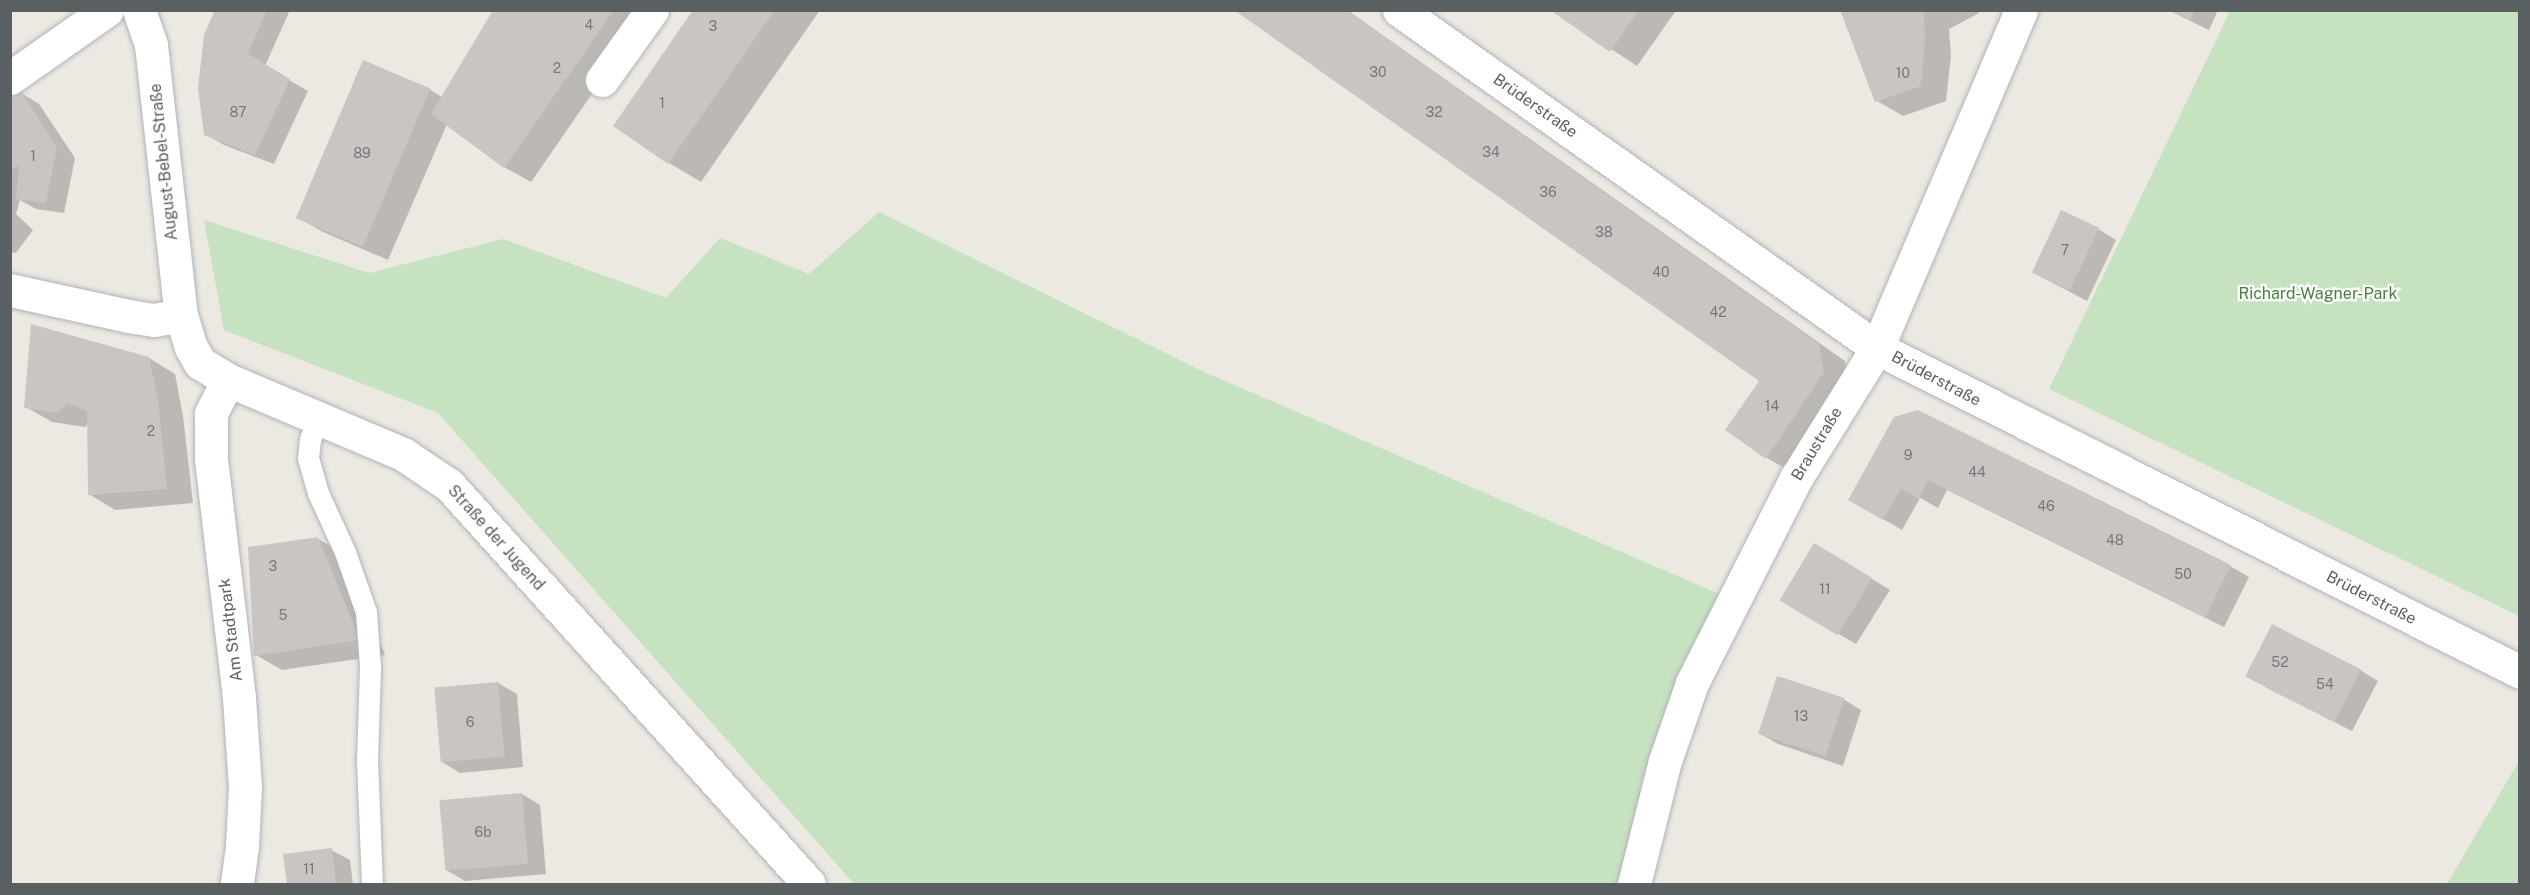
<!DOCTYPE html>
<meta charset="utf-8">
<style>
body{margin:0}
#map{position:relative;width:2530px;height:895px;overflow:hidden;background:#ece8e2;font-family:"Public Sans",sans-serif}
div>[style]{position:absolute}
[style*='--x']{left:calc(var(--x)*1px);top:calc(var(--y)*1px);width:calc(var(--w)*1px);rotate:calc(var(--a)*1deg)}
.green>*{inset:0;background:#c7e2c0}
.shadow>*{inset:0;background:#0003}
.building>*{inset:0;background:#cac5c2;transform-origin:0 0}
.roads{filter:drop-shadow(0 0 2px #b0b4b7) drop-shadow(0 0 2px #b0b4b7)}
.lane>*{height:21px;margin:-10.5px;padding:0 10.5px;transform-origin:10.5px;border-radius:10.5px;background:#fff}
.street>*{height:33px;margin:-16.5px;padding:0 16.5px;transform-origin:16.5px;border-radius:16.5px;background:#fff}
.secondary>*{height:33px;margin:-16.5px;padding:0 16.5px;transform-origin:16.5px;border-radius:16.5px;background:#fff}
span{translate:-50% -50%;white-space:nowrap;text-align:center;line-height:1.15;-webkit-text-stroke:4.5px #fff;paint-order:stroke}
.number-label{font-size:14px;color:#76787a}
.number-label span{-webkit-text-stroke-width:0}
.street-label{font-size:16px;color:#5a5f62}
.park-label{font-size:16px;color:#45813b}
.frame{position:absolute;inset:0;border:12px solid #5a5f62;pointer-events:none}
</style>
<div id="map">
<div class="green">
<i style="clip-path:polygon(2230px 11px,2519px 11px,2519px 616px,2049px 389px)"></i>
<i style="clip-path:polygon(879px 212px,1202px 371px,1717px 593px,1732px 606px,1634px 884px,854px 884px,438px 413px,224px 330px,204px 220px,369px 273px,503px 239px,666px 298px,720px 238px,809px 274px)"></i>
<i style="clip-path:polygon(2519px 761px,2519px 884px,2447px 884px)"></i>
</div>
<div class="shadow">
<i style="clip-path:polygon(217px 10px,290px 10px,265px 66px,308px 91px,274px 164px,224px 145px,205px 134px)"></i>
<i style="clip-path:polygon(516px 10px,640px 10px,619px 55px,531px 182px,504px 167px,447px 124px,388px 260px,323px 232px,297px 217px,429px 89px,442px 97px)"></i>
<i style="clip-path:polygon(695px 10px,820px 10px,701px 182px,669px 163px)"></i>
<i style="clip-path:polygon(1236px 10px,1347px 10px,1845px 361px,1849px 388px,1793px 473px,1767px 458px,1761px 381px)"></i>
<i style="clip-path:polygon(1552px 10px,1674px 10px,1675px 12px,1637px 66px)"></i>
<i style="clip-path:polygon(1842px 10px,1978px 10px,1979px 13px,1949px 29px,1951px 55px,1946px 101px,1903px 116px,1877px 101px)"></i>
<i style="clip-path:polygon(2168px 10px,2218px 10px,2209px 30px)"></i>
<i style="clip-path:polygon(21px 93px,39px 104px,75px 158px,64px 213px,36px 209px,20px 200px,16px 214px,33px 230px,16px 253px,10px 252px,10px 101px)"></i>
<i style="clip-path:polygon(2098px 229px,2116px 240px,2087px 301px,2032px 272px)"></i>
<i style="clip-path:polygon(149px 358px,175px 374px,183px 416px,193px 503px,115px 510px,89px 494px,89px 423px,85px 427px,52px 422px,26px 407px)"></i>
<i style="clip-path:polygon(1895px 418px,2230px 566px,2249px 577px,2224px 627px,1947px 490px,1938px 508px,1920px 498px,1902px 530px,1850px 500px)"></i>
<i style="clip-path:polygon(318px 539px,345px 554px,385px 655px,282px 670px,256px 655px)"></i>
<i style="clip-path:polygon(1833px 555px,1890px 590px,1856px 644px,1781px 600px)"></i>
<i style="clip-path:polygon(2360px 670px,2378px 681px,2352px 731px,2265px 687px)"></i>
<i style="clip-path:polygon(498px 683px,517px 694px,523px 767px,460px 773px,442px 762px)"></i>
<i style="clip-path:polygon(1843px 699px,1861px 710px,1843px 766px,1778px 744px,1759px 733px)"></i>
<i style="clip-path:polygon(522px 794px,540px 805px,546px 874px,465px 881px,446px 870px)"></i>
<i style="clip-path:polygon(331px 850px,350px 860px,353px 884px,288px 884px,284px 855px)"></i>
</div>
<div class="building">
<i style="clip-path:polygon(215px 10px,267px 10px,248px 54px,290px 79px,255px 155px,204px 135px,198px 88px,204px 35px)"></i>
<i style="clip-path:polygon(493px 10px,614px 10px,504px 168px,431px 114px)"></i>
<i style="clip-path:polygon(693px 10px,775px 10px,668px 164px,613px 126px)"></i>
<i style="clip-path:polygon(1234px 10px,1346px 10px,1819px 344px,1824px 372px,1766px 459px,1725px 430px,1759px 381px)"></i>
<i style="clip-path:polygon(1550px 10px,1639px 10px,1610px 52px)"></i>
<i style="clip-path:polygon(1840px 10px,1930px 10px,1924px 14px,1925px 39px,1921px 86px,1875px 102px)"></i>
<i style="clip-path:polygon(2168px 10px,2195px 10px,2190px 20px)"></i>
<i style="left:363px;top:60px;width:73px;height:172px;rotate:23deg"></i>
<i style="clip-path:polygon(21px 91px,57px 147px,46px 203px,16px 199px,19px 165px,10px 170px,10px 99px)"></i>
<i style="left:2061px;top:210px;width:42px;height:69px;rotate:25deg"></i>
<i style="clip-path:polygon(31px 324px,149px 357px,158px 400px,167px 489px,88px 495px,87px 411px,67px 403px,58px 413px,24px 408px)"></i>
<i style="clip-path:polygon(1918px 410px,2231px 565px,2205px 618px,1928px 480px,1919px 499px,1901px 489px,1883px 520px,1848px 500px,1894px 417px)"></i>
<i style="clip-path:polygon(318px 537px,360px 640px,254px 656px,248px 547px)"></i>
<i style="left:1814px;top:543px;width:68px;height:67px;rotate:31deg"></i>
<i style="left:2272px;top:624px;width:100px;height:59px;rotate:27deg"></i>
<i style="left:1777px;top:676px;width:71px;height:61px;rotate:18deg"></i>
<i style="left:498px;top:682px;width:75px;height:64px;rotate:85deg"></i>
<i style="left:522px;top:793px;width:71px;height:83px;rotate:85deg"></i>
<i style="clip-path:polygon(332px 848px,336px 884px,287px 884px,283px 854px)"></i>
</div>
<div class="roads">
<div class="lane">
<i style="--x:319;--y:418;--w:23;--a:113"></i>
<i style="--x:310;--y:439;--w:19;--a:96"></i>
<i style="--x:308;--y:458;--w:36;--a:74"></i>
<i style="--x:318;--y:493;--w:65;--a:65.4"></i>
<i style="--x:345;--y:552;--w:64;--a:70.7"></i>
<i style="--x:366;--y:612;--w:54;--a:85.8"></i>
<i style="--x:370;--y:666;--w:94;--a:91.8"></i>
<i style="--x:367;--y:760;--w:124;--a:87.7"></i>
</div>
<div class="street">
<i style="--x:139;--y:10;--w:37;--a:71"></i>
<i style="--x:151;--y:45;--w:272;--a:83.7"></i>
<i style="--x:181;--y:315;--w:34;--a:73"></i>
<i style="--x:191;--y:347;--w:18;--a:61"></i>
<i style="--x:200;--y:363;--w:33;--a:31"></i>
<i style="--x:228;--y:380;--w:190;--a:22.9"></i>
<i style="--x:403;--y:454;--w:55;--a:34"></i>
<i style="--x:449;--y:485;--w:537;--a:47.94"></i>
<i style="--x:1399;--y:10;--w:585;--a:35.26"></i>
<i style="--x:1877;--y:348;--w:720;--a:26.74"></i>
<i style="--x:602;--y:80;--w:86;--a:-54.5"></i>
<i style="--x:10;--y:290;--w:121;--a:12.4"></i>
<i style="--x:128;--y:316;--w:26;--a:9"></i>
<i style="--x:154;--y:320;--w:27;--a:-10"></i>
<i style="--x:228;--y:380;--w:38;--a:117"></i>
<i style="--x:211;--y:414;--w:45;--a:90"></i>
<i style="--x:211;--y:459;--w:240;--a:83.3"></i>
<i style="--x:239;--y:697;--w:90;--a:86.2"></i>
<i style="--x:245;--y:787;--w:60;--a:92.9"></i>
<i style="--x:242;--y:847;--w:37;--a:98"></i>
<i style="--x:1634;--y:884;--w:127;--a:-75.9"></i>
<i style="--x:1665;--y:761;--w:83;--a:-70.9"></i>
<i style="--x:1692;--y:683;--w:230;--a:-63.1"></i>
<i style="--x:1796;--y:478;--w:153;--a:-58.1"></i>
<i style="--x:1877;--y:348;--w:367;--a:-66.9"></i>
</div>
<div class="secondary">
<i style="--x:10;--y:78;--w:118;--a:-35"></i>
</div>
</div>
<div class="number-label">
<span style="left:589px;top:25px">4</span>
<span style="left:713px;top:26px">3</span>
<span style="left:557px;top:68px">2</span>
<span style="left:1378px;top:72px">30</span>
<span style="left:1903px;top:73px">10</span>
<span style="left:662px;top:103px">1</span>
<span style="left:238px;top:112px">87</span>
<span style="left:1434px;top:112px">32</span>
<span style="left:1491px;top:152px">34</span>
<span style="left:362px;top:153px">89</span>
<span style="left:33px;top:156px">1</span>
<span style="left:1548px;top:192px">36</span>
<span style="left:1604px;top:232px">38</span>
<span style="left:2065px;top:250px">7</span>
<span style="left:1661px;top:272px">40</span>
<span style="left:1718px;top:312px">42</span>
<span style="left:1772px;top:406px">14</span>
<span style="left:151px;top:431px">2</span>
<span style="left:1908px;top:455px">9</span>
<span style="left:1977px;top:472px">44</span>
<span style="left:2046px;top:506px">46</span>
<span style="left:2115px;top:540px">48</span>
<span style="left:273px;top:566px">3</span>
<span style="left:2183px;top:574px">50</span>
<span style="left:1825px;top:589px">11</span>
<span style="left:283px;top:615px">5</span>
<span style="left:2280px;top:662px">52</span>
<span style="left:2325px;top:684px">54</span>
<span style="left:1801px;top:716px">13</span>
<span style="left:470px;top:722px">6</span>
<span style="left:483px;top:832px">6b</span>
<span style="left:309px;top:869px">11</span>
</div>
<div class="street-label">
<span style="left:1535px;top:106px;rotate:35deg">Brüderstraße</span>
<span style="left:164px;top:162px;rotate:-96deg">August-Bebel-Straße</span>
<span style="left:1936px;top:379px;rotate:28deg">Brüderstraße</span>
<span style="left:1817px;top:444px;rotate:-59deg">Braustraße</span>
<span style="left:496px;top:538px;rotate:48deg">Straße der Jugend</span>
<span style="left:2371px;top:598px;rotate:27deg">Brüderstraße</span>
<span style="left:231px;top:630px;rotate:-97deg">Am Stadtpark</span>
</div>
<div class="park-label">
<span style="left:2318px;top:294px">Richard-Wagner-Park</span>
</div>
<div class="frame"></div>
</div>
